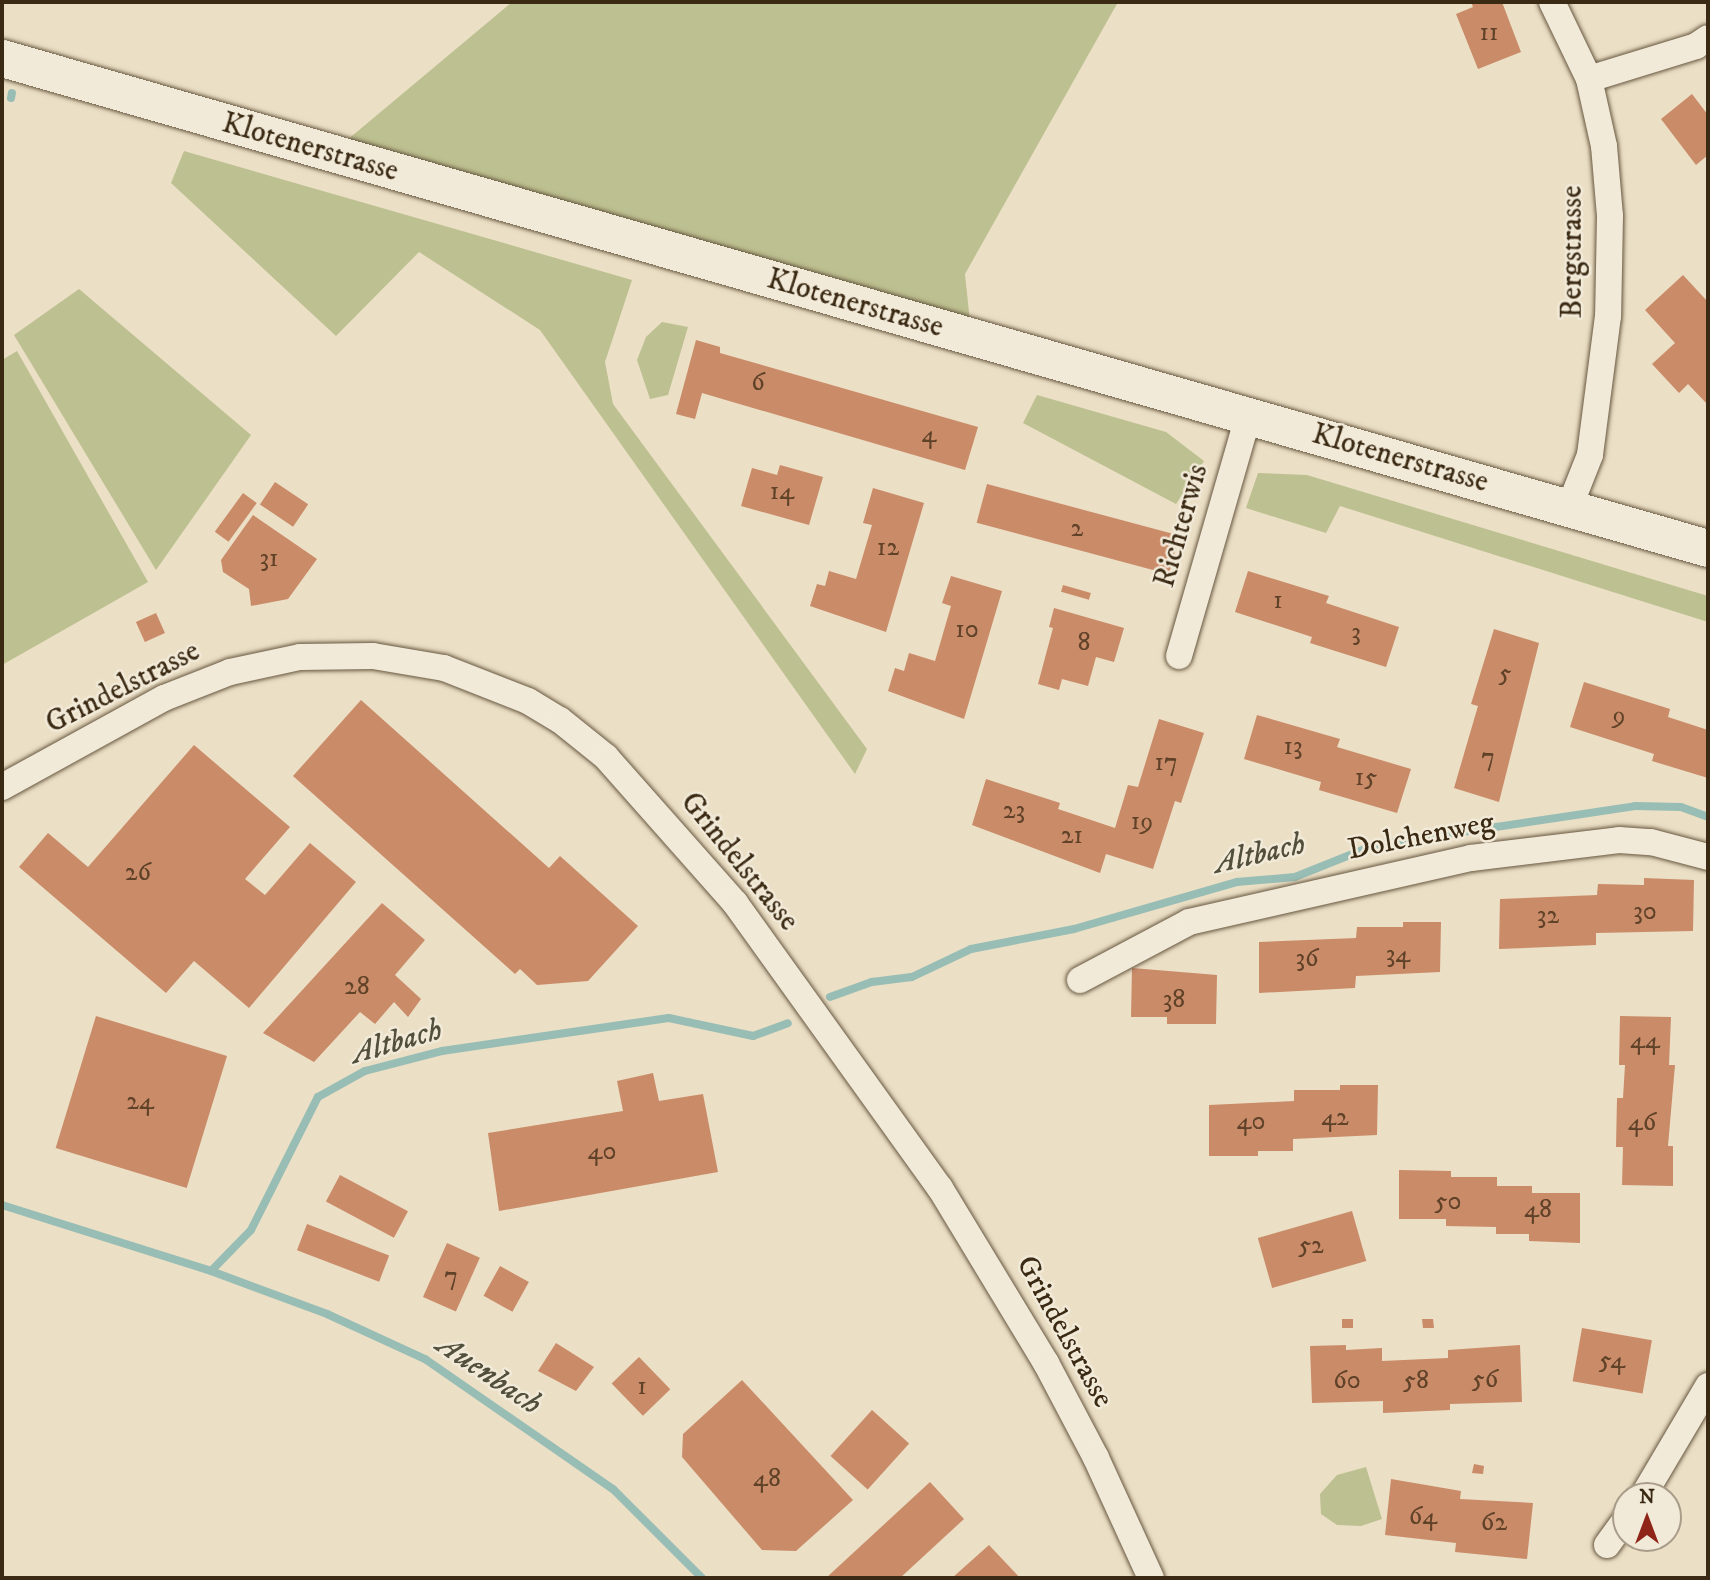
<!DOCTYPE html>
<style>
body{margin:0}
#map{position:relative;width:1710px;height:1580px;overflow:hidden;background:#ebdfc5;font-family:"IM FELL DW Pica",serif}
div>[style]{position:absolute}
[style*='--x']{left:calc(var(--x)*1px);top:calc(var(--y)*1px);width:calc(var(--w)*1px);rotate:calc(var(--a)*1deg)}
.green>*{inset:0;background:#bdc090}
.stream>*{height:8px;margin:-4px;padding:0 4px;transform-origin:4px;border-radius:4px;background:#98bdb5}
.building>*{inset:0;background:#ca8b69;transform-origin:0 0}
.roads{filter:drop-shadow(0 0 2px #675740) drop-shadow(0 0 2px #675740)}
.minor>*{height:26px;margin:-13px;padding:0 13px;transform-origin:13px;border-radius:13px;background:#f2ead9}
.secondary>*{height:37px;margin:-18.5px;padding:0 18.5px;transform-origin:18.5px;border-radius:18.5px;background:#f2ead9}
span{translate:-50% -50%;white-space:nowrap;text-align:center;line-height:1.15;-webkit-text-stroke:5px #f2ead9;paint-order:stroke}
.number-label{font-size:26px;color:#5f4228}
.number-label span{-webkit-text-stroke-width:0}
.street-label{font-size:30px;color:#3b2a13}
.water-label{font-size:32px;color:#524f3c;font-style:italic}
.frame{position:absolute;inset:0;border:4px solid #3b2a13;pointer-events:none}
.north{position:absolute;left:1612px;top:1482px;width:70px;height:70px;box-sizing:border-box;background:#f2ead9;border:2px solid #a99d8a;border-radius:50%;rotate:0deg;font-size:19px;font-weight:700;line-height:28px;text-align:center;color:#3b2a13}
.north::after{content:'';display:block;margin:auto;width:24px;height:32px;background:#8f2418;clip-path:polygon(50% 0,100% 100%,50% 72%,0 100%)}
</style>
<div id="map">
<div class="green">
<i style="clip-path:polygon(512px 2px,1118px 2px,965px 274px,970px 322px,346px 141px)"></i>
<i style="clip-path:polygon(184px 151px,632px 280px,605px 362px,613px 404px,867px 749px,855px 774px,540px 330px,419px 252px,336px 336px,171px 183px)"></i>
<i style="clip-path:polygon(79px 289px,251px 435px,156px 570px,14px 335px)"></i>
<i style="clip-path:polygon(662px 322px,688px 327px,668px 395px,650px 399px,637px 360px,646px 337px)"></i>
<i style="clip-path:polygon(17px 351px,148px 582px,2px 665px,2px 360px)"></i>
<i style="clip-path:polygon(1037px 395px,1166px 432px,1204px 461px,1176px 504px,1023px 423px)"></i>
<i style="clip-path:polygon(1258px 473px,1307px 475px,1708px 596px,1708px 622px,1340px 506px,1326px 533px,1246px 508px)"></i>
<i style="clip-path:polygon(1366px 1467px,1382px 1519px,1361px 1526px,1337px 1525px,1321px 1514px,1320px 1494px,1337px 1475px)"></i>
</div>
<div class="stream">
<i style="--x:11;--y:98;--w:5;--a:-79"></i>
<i style="--x:830;--y:997;--w:45;--a:-19.7"></i>
<i style="--x:872;--y:982;--w:40;--a:-7.1"></i>
<i style="--x:912;--y:977;--w:65;--a:-25.4"></i>
<i style="--x:971;--y:949;--w:105;--a:-11"></i>
<i style="--x:1074;--y:929;--w:170;--a:-16.1"></i>
<i style="--x:1237;--y:882;--w:58;--a:-4.9"></i>
<i style="--x:1295;--y:877;--w:86;--a:-21.8"></i>
<i style="--x:1375;--y:845;--w:263;--a:-8.5"></i>
<i style="--x:1635;--y:806;--w:46;--a:1.2"></i>
<i style="--x:1681;--y:807;--w:29;--a:20"></i>
<i style="--x:2;--y:1205;--w:219;--a:17.5"></i>
<i style="--x:211;--y:1271;--w:124;--a:20.3"></i>
<i style="--x:327;--y:1314;--w:108;--a:24.7"></i>
<i style="--x:425;--y:1359;--w:229;--a:34.7"></i>
<i style="--x:613;--y:1489;--w:126;--a:45"></i>
<i style="--x:211;--y:1271;--w:57;--a:-45.7"></i>
<i style="--x:251;--y:1230;--w:149;--a:-63.3"></i>
<i style="--x:318;--y:1097;--w:54;--a:-29"></i>
<i style="--x:365;--y:1071;--w:80;--a:-14.6"></i>
<i style="--x:442;--y:1051;--w:229;--a:-8.3"></i>
<i style="--x:669;--y:1018;--w:86;--a:12.1"></i>
<i style="--x:753;--y:1036;--w:37;--a:-20"></i>
</div>
<div class="building">
<i style="clip-path:polygon(1471px 2px,1502px 2px,1521px 52px,1478px 69px,1456px 14px,1473px 7px)"></i>
<i style="clip-path:polygon(1692px 94px,1708px 115px,1708px 155px,1696px 165px,1661px 119px)"></i>
<i style="clip-path:polygon(1683px 275px,1708px 302px,1708px 405px,1688px 384px,1679px 393px,1652px 364px,1675px 343px,1645px 310px)"></i>
<i style="clip-path:polygon(696px 340px,720px 347px,720px 353px,978px 427px,965px 470px,702px 393px,695px 419px,676px 414px)"></i>
<i style="clip-path:polygon(780px 465px,823px 477px,809px 525px,741px 506px,752px 468px,777px 475px)"></i>
<i style="left:275px;top:482px;width:40px;height:27px;rotate:34deg"></i>
<i style="left:987px;top:484px;width:199px;height:40px;rotate:15deg"></i>
<i style="clip-path:polygon(873px 488px,924px 503px,886px 632px,810px 606px,817px 584px,825px 586px,829px 571px,856px 579px,872px 525px,863px 523px)"></i>
<i style="left:243px;top:493px;width:17px;height:48px;rotate:36deg"></i>
<i style="clip-path:polygon(253px 515px,317px 559px,288px 599px,251px 606px,249px 589px,223px 572px,221px 560px)"></i>
<i style="clip-path:polygon(1248px 571px,1329px 596px,1326px 603px,1399px 627px,1386px 667px,1310px 643px,1312px 637px,1235px 612px)"></i>
<i style="clip-path:polygon(951px 576px,1002px 591px,964px 719px,888px 691px,895px 668px,904px 671px,909px 653px,935px 661px,951px 606px,942px 603px)"></i>
<i style="left:1063px;top:585px;width:29px;height:7px;rotate:16deg"></i>
<i style="clip-path:polygon(1054px 608px,1124px 628px,1114px 662px,1096px 657px,1088px 686px,1062px 679px,1059px 690px,1038px 684px,1053px 628px,1049px 627px)"></i>
<i style="left:156px;top:613px;width:22px;height:22px;rotate:66deg"></i>
<i style="clip-path:polygon(1494px 629px,1539px 643px,1499px 802px,1454px 788px,1478px 706px,1471px 704px)"></i>
<i style="clip-path:polygon(1584px 682px,1670px 709px,1668px 717px,1708px 730px,1708px 778px,1652px 761px,1654px 754px,1570px 727px)"></i>
<i style="clip-path:polygon(361px 700px,549px 868px,560px 856px,638px 926px,588px 981px,537px 985px,520px 969px,515px 974px,293px 776px)"></i>
<i style="clip-path:polygon(1257px 715px,1340px 739px,1337px 747px,1411px 769px,1397px 813px,1319px 790px,1321px 782px,1244px 759px)"></i>
<i style="clip-path:polygon(1159px 719px,1204px 733px,1181px 803px,1175px 801px,1153px 869px,1106px 854px,1100px 873px,972px 825px,986px 779px,1060px 803px,1058px 809px,1115px 828px,1128px 785px,1138px 787px)"></i>
<i style="clip-path:polygon(194px 745px,290px 827px,245px 879px,265px 895px,310px 843px,356px 882px,249px 1008px,194px 961px,166px 993px,19px 867px,48px 833px,88px 867px)"></i>
<i style="clip-path:polygon(1644px 878px,1694px 880px,1693px 931px,1596px 933px,1596px 945px,1499px 949px,1500px 899px,1597px 895px,1598px 884px,1644px 885px)"></i>
<i style="clip-path:polygon(382px 903px,425px 940px,395px 975px,421px 999px,408px 1017px,394px 1002px,375px 1024px,360px 1012px,314px 1062px,263px 1033px)"></i>
<i style="clip-path:polygon(1403px 922px,1441px 922px,1440px 972px,1356px 976px,1355px 988px,1259px 993px,1259px 942px,1356px 938px,1357px 927px,1403px 927px)"></i>
<i style="clip-path:polygon(1132px 968px,1217px 975px,1216px 1024px,1167px 1024px,1167px 1017px,1131px 1017px)"></i>
<i style="left:96px;top:1016px;width:137px;height:138px;rotate:17deg"></i>
<i style="clip-path:polygon(1620px 1016px,1671px 1017px,1669px 1065px,1675px 1065px,1668px 1146px,1673px 1146px,1673px 1186px,1622px 1185px,1623px 1147px,1616px 1147px,1617px 1098px,1623px 1098px,1625px 1065px,1619px 1065px)"></i>
<i style="clip-path:polygon(653px 1073px,659px 1101px,703px 1094px,718px 1172px,499px 1211px,488px 1133px,623px 1111px,617px 1081px)"></i>
<i style="clip-path:polygon(1340px 1085px,1378px 1085px,1377px 1135px,1293px 1139px,1293px 1151px,1258px 1151px,1258px 1156px,1209px 1156px,1209px 1105px,1294px 1101px,1294px 1090px,1340px 1090px)"></i>
<i style="clip-path:polygon(1399px 1170px,1451px 1171px,1451px 1177px,1497px 1177px,1497px 1186px,1532px 1186px,1532px 1193px,1580px 1193px,1580px 1243px,1529px 1241px,1529px 1234px,1496px 1234px,1496px 1227px,1446px 1226px,1446px 1219px,1399px 1219px)"></i>
<i style="left:340px;top:1175px;width:77px;height:30px;rotate:28deg"></i>
<i style="left:1352px;top:1211px;width:52px;height:98px;rotate:74deg"></i>
<i style="left:307px;top:1224px;width:88px;height:28px;rotate:21deg"></i>
<i style="left:447px;top:1243px;width:36px;height:59px;rotate:24deg"></i>
<i style="left:500px;top:1266px;width:33px;height:34px;rotate:29deg"></i>
<i style="left:1342px;top:1319px;width:11px;height:9px"></i>
<i style="clip-path:polygon(1422px 1319px,1433px 1319px,1434px 1328px,1423px 1328px)"></i>
<i style="left:1582px;top:1328px;width:71px;height:54px;rotate:10deg"></i>
<i style="clip-path:polygon(556px 1343px,594px 1367px,576px 1391px,538px 1371px)"></i>
<i style="clip-path:polygon(1346px 1345px,1346px 1350px,1382px 1348px,1382px 1361px,1448px 1358px,1448px 1350px,1520px 1345px,1522px 1402px,1450px 1404px,1450px 1410px,1383px 1413px,1383px 1401px,1312px 1403px,1310px 1346px)"></i>
<i style="left:639px;top:1357px;width:45px;height:38px;rotate:46deg"></i>
<i style="clip-path:polygon(742px 1380px,853px 1500px,796px 1551px,762px 1550px,682px 1457px,683px 1434px)"></i>
<i style="left:872px;top:1410px;width:50px;height:62px;rotate:42deg"></i>
<i style="clip-path:polygon(1474px 1464px,1484px 1466px,1483px 1474px,1472px 1473px)"></i>
<i style="clip-path:polygon(1391px 1479px,1461px 1491px,1460px 1499px,1533px 1503px,1527px 1559px,1455px 1552px,1456px 1543px,1385px 1535px)"></i>
<i style="clip-path:polygon(930px 1482px,964px 1519px,900px 1578px,826px 1578px)"></i>
<i style="clip-path:polygon(989px 1545px,1020px 1578px,952px 1578px)"></i>
</div>
<div class="roads">
<div class="minor">
<i style="--x:1552;--y:2;--w:85;--a:64.3"></i>
<i style="--x:1589;--y:79;--w:69;--a:77.4"></i>
<i style="--x:1604;--y:146;--w:70;--a:85.1"></i>
<i style="--x:1610;--y:216;--w:100;--a:91.1"></i>
<i style="--x:1608;--y:316;--w:140;--a:97.4"></i>
<i style="--x:1590;--y:455;--w:57;--a:111.6"></i>
<i style="--x:1589;--y:79;--w:112;--a:-17.1"></i>
<i style="--x:1696;--y:46;--w:14;--a:-34"></i>
<i style="--x:1179;--y:656;--w:252;--a:-73.9"></i>
<i style="--x:2;--y:787;--w:185;--a:-28.8"></i>
<i style="--x:164;--y:698;--w:71;--a:-21.5"></i>
<i style="--x:230;--y:672;--w:72;--a:-12.1"></i>
<i style="--x:300;--y:657;--w:73;--a:-0.8"></i>
<i style="--x:373;--y:656;--w:72;--a:9.6"></i>
<i style="--x:444;--y:668;--w:90;--a:21.4"></i>
<i style="--x:528;--y:701;--w:37;--a:31"></i>
<i style="--x:560;--y:720;--w:59;--a:38.8"></i>
<i style="--x:606;--y:757;--w:195;--a:48.5"></i>
<i style="--x:735;--y:903;--w:351;--a:54.3"></i>
<i style="--x:940;--y:1188;--w:205;--a:58.8"></i>
<i style="--x:1046;--y:1363;--w:107;--a:62.2"></i>
<i style="--x:1096;--y:1458;--w:132;--a:65.4"></i>
<i style="--x:1080;--y:980;--w:123;--a:-28"></i>
<i style="--x:1189;--y:922;--w:289;--a:-12.8"></i>
<i style="--x:1471;--y:858;--w:149;--a:-6.9"></i>
<i style="--x:1619;--y:840;--w:32;--a:4"></i>
<i style="--x:1651;--y:842;--w:59;--a:14.7"></i>
<i style="--x:1643;--y:1496;--w:128;--a:-59.4"></i>
<i style="--x:1607;--y:1545;--w:32;--a:-54"></i>
</div>
<div class="secondary">
<i style="--x:2;--y:58;--w:1775;--a:16.03"></i>
</div>
</div>
<div class="number-label">
<span style="left:1489px;top:33px">11</span>
<span style="left:758px;top:383px">6</span>
<span style="left:929px;top:435px">4</span>
<span style="left:782px;top:492px">14</span>
<span style="left:1077px;top:529px">2</span>
<span style="left:888px;top:548px">12</span>
<span style="left:269px;top:559px">31</span>
<span style="left:1278px;top:601px">1</span>
<span style="left:967px;top:630px">10</span>
<span style="left:1356px;top:633px">3</span>
<span style="left:1084px;top:643px">8</span>
<span style="left:1505px;top:674px">5</span>
<span style="left:1619px;top:716px">9</span>
<span style="left:1293px;top:747px">13</span>
<span style="left:1488px;top:758px">7</span>
<span style="left:1166px;top:763px">17</span>
<span style="left:1366px;top:778px">15</span>
<span style="left:1014px;top:811px">23</span>
<span style="left:1142px;top:822px">19</span>
<span style="left:1072px;top:836px">21</span>
<span style="left:138px;top:873px">26</span>
<span style="left:1645px;top:912px">30</span>
<span style="left:1548px;top:916px">32</span>
<span style="left:1398px;top:955px">34</span>
<span style="left:1307px;top:959px">36</span>
<span style="left:357px;top:987px">28</span>
<span style="left:1174px;top:1000px">38</span>
<span style="left:1645px;top:1041px">44</span>
<span style="left:140px;top:1102px">24</span>
<span style="left:1335px;top:1118px">42</span>
<span style="left:1251px;top:1122px">40</span>
<span style="left:1642px;top:1123px">46</span>
<span style="left:602px;top:1152px">40</span>
<span style="left:1448px;top:1202px">50</span>
<span style="left:1538px;top:1210px">48</span>
<span style="left:1311px;top:1246px">52</span>
<span style="left:451px;top:1277px">7</span>
<span style="left:1612px;top:1361px">54</span>
<span style="left:1485px;top:1380px">56</span>
<span style="left:1347px;top:1381px">60</span>
<span style="left:1416px;top:1381px">58</span>
<span style="left:642px;top:1387px">1</span>
<span style="left:767px;top:1479px">48</span>
<span style="left:1423px;top:1517px">64</span>
<span style="left:1494px;top:1523px">62</span>
</div>
<div class="street-label">
<span style="left:310px;top:148px;rotate:16deg">Klotenerstrasse</span>
<span style="left:1573px;top:252px;rotate:-90deg">Bergstrasse</span>
<span style="left:855px;top:304px;rotate:16deg">Klotenerstrasse</span>
<span style="left:1400px;top:459px;rotate:16deg">Klotenerstrasse</span>
<span style="left:1182px;top:526px;rotate:-74deg">Richterwis</span>
<span style="left:123px;top:688px;rotate:-27deg">Grindelstrasse</span>
<span style="left:1421px;top:837px;rotate:-11deg">Dolchenweg</span>
<span style="left:739px;top:862px;rotate:51deg">Grindelstrasse</span>
<span style="left:1064px;top:1332px;rotate:61deg">Grindelstrasse</span>
</div>
<div class="water-label">
<span style="left:1260px;top:854px;rotate:-13deg">Altbach</span>
<span style="left:397px;top:1042px;rotate:-16deg">Altbach</span>
<span style="left:489px;top:1375px;rotate:34deg">Auenbach</span>
</div>
<div class="frame"></div>
<div class="north">N</div>
</div>
